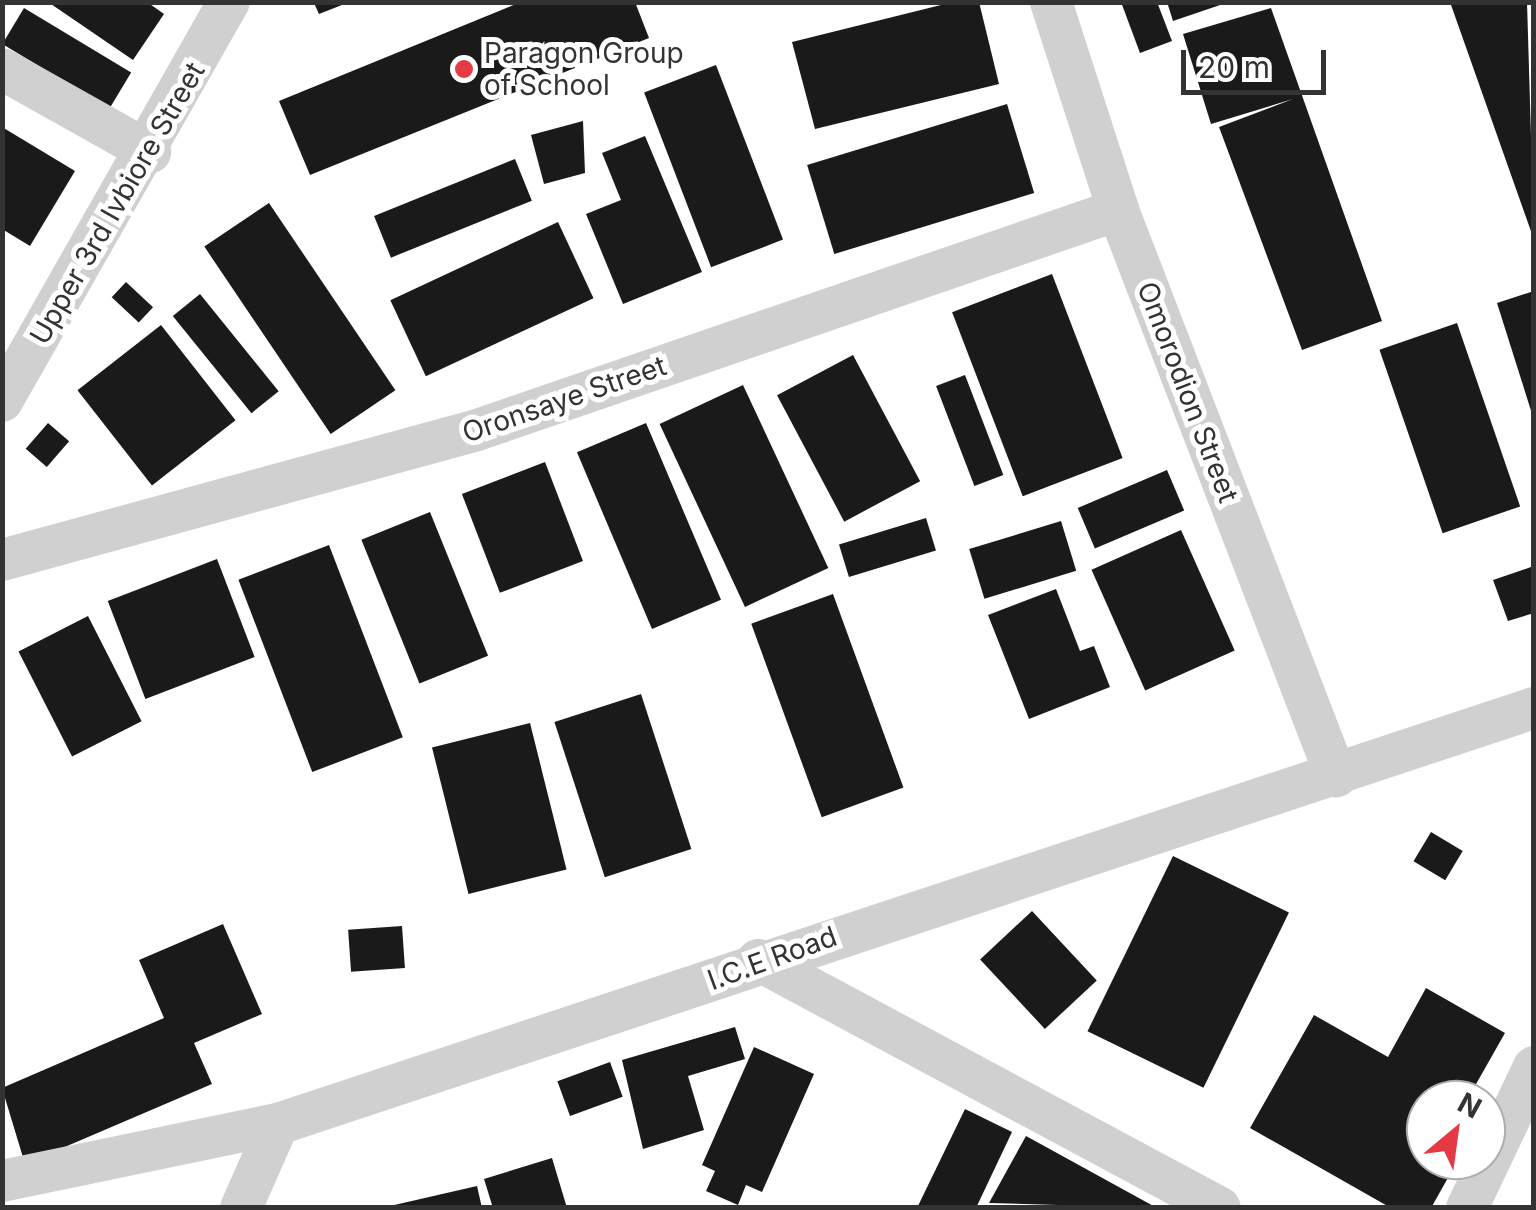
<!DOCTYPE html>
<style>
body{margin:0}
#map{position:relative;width:1536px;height:1210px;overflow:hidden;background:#fff;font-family:Inter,sans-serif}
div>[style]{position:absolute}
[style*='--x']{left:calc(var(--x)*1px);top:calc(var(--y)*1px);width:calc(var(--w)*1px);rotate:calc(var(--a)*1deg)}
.building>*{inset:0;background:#1a1a1a;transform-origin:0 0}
.minor>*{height:42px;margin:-21px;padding:0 21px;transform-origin:21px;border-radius:21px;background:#d0d0d0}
.dots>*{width:28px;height:28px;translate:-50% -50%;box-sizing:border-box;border:5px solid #fff;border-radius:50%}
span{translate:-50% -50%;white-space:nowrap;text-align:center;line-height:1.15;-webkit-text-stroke:10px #fff;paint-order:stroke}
.poi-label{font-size:28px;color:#333}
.left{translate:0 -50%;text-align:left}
.street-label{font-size:28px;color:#333}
.frame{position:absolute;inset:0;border:5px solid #333;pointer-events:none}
.north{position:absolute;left:1406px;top:1080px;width:100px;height:100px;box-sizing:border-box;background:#fff;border:2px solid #adadad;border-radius:50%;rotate:29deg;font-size:28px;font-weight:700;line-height:40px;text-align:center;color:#333}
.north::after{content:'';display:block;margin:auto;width:35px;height:45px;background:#e63946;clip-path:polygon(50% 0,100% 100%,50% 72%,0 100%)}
.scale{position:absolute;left:1181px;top:50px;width:145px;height:45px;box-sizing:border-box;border:5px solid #333;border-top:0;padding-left:12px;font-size:30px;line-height:35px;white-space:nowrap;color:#333;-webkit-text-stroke:8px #fff;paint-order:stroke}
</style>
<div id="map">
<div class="building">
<i style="clip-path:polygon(48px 2px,147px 2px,164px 14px,133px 60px)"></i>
<i style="clip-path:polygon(521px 2px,635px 2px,649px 38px,310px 175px,279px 101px)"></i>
<i style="clip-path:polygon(953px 2px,979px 2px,999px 84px,815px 129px,792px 42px)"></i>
<i style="clip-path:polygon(1121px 2px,1157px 2px,1172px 41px,1140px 53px)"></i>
<i style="clip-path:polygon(1167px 2px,1226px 2px,1226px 3px,1173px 21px)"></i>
<i style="clip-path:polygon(1450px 2px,1527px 2px,1534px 237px,1533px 237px)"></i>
<i style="clip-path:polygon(314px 3px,347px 3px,319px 14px)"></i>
<i style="left:24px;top:8px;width:125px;height:42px;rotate:31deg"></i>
<i style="clip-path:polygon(1271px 8px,1382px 321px,1302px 350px,1219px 127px,1293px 99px,1211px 124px,1183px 34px)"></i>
<i style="left:716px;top:65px;width:187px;height:77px;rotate:69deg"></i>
<i style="left:1007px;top:104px;width:93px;height:209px;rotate:73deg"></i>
<i style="clip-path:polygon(583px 121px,585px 173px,544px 184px,531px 135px)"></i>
<i style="clip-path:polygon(2px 127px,75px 171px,30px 246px,2px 229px)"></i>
<i style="clip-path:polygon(645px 136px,702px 272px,623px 304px,586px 214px,621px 200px,602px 153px)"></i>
<i style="left:515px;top:159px;width:45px;height:152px;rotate:68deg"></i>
<i style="left:269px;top:203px;width:226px;height:78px;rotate:56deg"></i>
<i style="left:558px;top:222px;width:84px;height:185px;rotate:65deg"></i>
<i style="left:1052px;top:274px;width:197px;height:107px;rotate:69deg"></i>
<i style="left:126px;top:282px;width:37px;height:21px;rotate:43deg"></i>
<i style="clip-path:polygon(1534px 291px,1534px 417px,1533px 417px,1497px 303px)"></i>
<i style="left:200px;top:294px;width:125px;height:35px;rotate:51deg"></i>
<i style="left:1457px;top:323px;width:194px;height:82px;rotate:71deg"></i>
<i style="left:161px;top:325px;width:121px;height:106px;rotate:52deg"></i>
<i style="left:853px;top:355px;width:143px;height:86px;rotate:62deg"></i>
<i style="left:965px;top:375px;width:107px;height:31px;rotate:69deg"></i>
<i style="left:743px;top:385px;width:202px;height:92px;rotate:65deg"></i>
<i style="left:48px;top:423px;width:28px;height:34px;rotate:41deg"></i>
<i style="left:646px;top:423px;width:192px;height:75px;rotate:67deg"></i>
<i style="left:545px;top:462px;width:106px;height:89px;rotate:69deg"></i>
<i style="left:1167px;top:470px;width:44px;height:97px;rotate:67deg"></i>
<i style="left:430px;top:512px;width:155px;height:74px;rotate:68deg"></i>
<i style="left:926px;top:518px;width:34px;height:91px;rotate:73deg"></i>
<i style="left:1061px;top:521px;width:52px;height:96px;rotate:73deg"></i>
<i style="left:1181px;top:530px;width:132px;height:98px;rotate:66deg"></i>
<i style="left:329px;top:545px;width:206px;height:97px;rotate:69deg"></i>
<i style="left:217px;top:559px;width:105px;height:117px;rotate:69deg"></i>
<i style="clip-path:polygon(1531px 567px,1534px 613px,1508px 621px,1493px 580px)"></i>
<i style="clip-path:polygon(1056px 589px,1080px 651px,1094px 646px,1110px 687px,1029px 719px,988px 615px)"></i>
<i style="left:833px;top:594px;width:206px;height:87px;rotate:70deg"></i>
<i style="left:88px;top:616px;width:118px;height:78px;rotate:63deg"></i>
<i style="left:641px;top:694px;width:163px;height:91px;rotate:72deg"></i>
<i style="left:530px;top:723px;width:151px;height:101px;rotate:76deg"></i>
<i style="left:1431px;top:832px;width:37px;height:34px;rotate:31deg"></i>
<i style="left:1173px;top:856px;width:129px;height:195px;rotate:26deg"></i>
<i style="left:1032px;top:911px;width:95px;height:71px;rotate:47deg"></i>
<i style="clip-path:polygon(223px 924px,262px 1014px,194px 1043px,212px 1084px,25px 1164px,2px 1088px,164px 1018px,139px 960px)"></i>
<i style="left:402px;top:926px;width:42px;height:54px;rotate:86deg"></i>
<i style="clip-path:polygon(1426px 988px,1505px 1033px,1467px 1100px,1426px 1100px,1426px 1160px,1458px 1160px,1431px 1208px,1391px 1208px,1250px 1128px,1314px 1015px,1388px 1057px)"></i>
<i style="clip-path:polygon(735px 1027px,745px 1059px,688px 1076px,704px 1130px,643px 1149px,622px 1060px)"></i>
<i style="clip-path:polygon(754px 1047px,814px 1074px,762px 1192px,746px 1185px,738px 1205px,706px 1191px,715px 1171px,702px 1165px)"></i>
<i style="left:610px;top:1062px;width:37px;height:56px;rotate:70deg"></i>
<i style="clip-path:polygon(965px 1109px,1012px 1132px,976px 1208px,917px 1208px)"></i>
<i style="clip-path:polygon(1026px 1136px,1157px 1208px,989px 1203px)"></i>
<i style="clip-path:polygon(552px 1158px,567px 1208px,493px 1208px,484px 1179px)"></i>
<i style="clip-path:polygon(477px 1186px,482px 1208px,390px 1208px,390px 1206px)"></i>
</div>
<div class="minor">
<i style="--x:1051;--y:2;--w:219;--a:72.1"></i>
<i style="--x:1118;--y:210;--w:607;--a:68.94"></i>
<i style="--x:2;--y:69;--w:170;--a:29.3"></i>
<i style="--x:2;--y:401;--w:459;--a:-60.4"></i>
<i style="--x:2;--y:560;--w:492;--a:-15.3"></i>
<i style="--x:477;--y:430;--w:678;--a:-18.94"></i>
<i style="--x:758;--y:960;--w:524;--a:28.23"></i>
<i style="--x:2;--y:1181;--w:282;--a:-11.7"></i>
<i style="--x:278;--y:1124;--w:1323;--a:-18.33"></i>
<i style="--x:241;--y:1208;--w:92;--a:-66.2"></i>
<i style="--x:1467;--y:1208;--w:156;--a:-64.6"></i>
</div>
<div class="dots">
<i style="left:464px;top:69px;background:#e63946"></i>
</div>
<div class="poi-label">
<span class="left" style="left:484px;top:69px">Paragon Group<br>of School</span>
</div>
<div class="street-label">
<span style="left:117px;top:203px;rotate:-60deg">Upper 3rd Ivbiore Street</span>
<span style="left:1188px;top:392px;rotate:69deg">Omorodion Street</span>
<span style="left:564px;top:399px;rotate:-19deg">Oronsaye Street</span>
<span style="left:772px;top:958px;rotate:-20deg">I.C.E Road</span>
</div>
<div class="frame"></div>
<div class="north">N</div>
<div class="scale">20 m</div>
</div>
